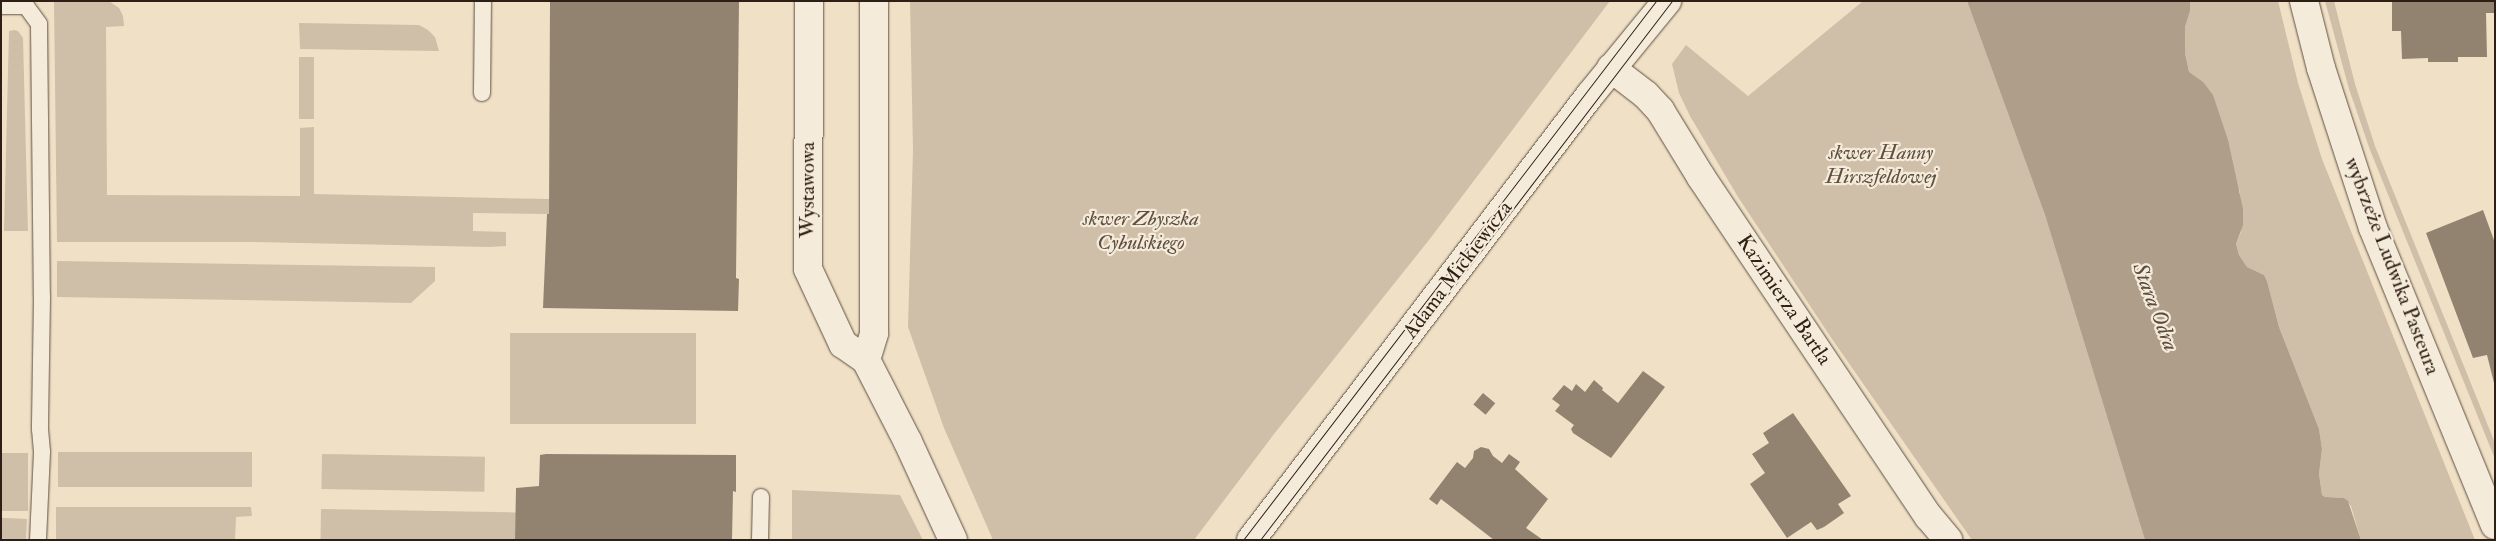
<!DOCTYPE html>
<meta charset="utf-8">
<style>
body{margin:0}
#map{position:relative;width:2496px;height:541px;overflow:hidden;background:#f0e0c6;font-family:"IM FELL Double Pica",serif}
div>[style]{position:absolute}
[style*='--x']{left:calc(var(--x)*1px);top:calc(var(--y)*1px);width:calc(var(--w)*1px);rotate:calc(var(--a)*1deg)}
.green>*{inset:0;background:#cfbfa8;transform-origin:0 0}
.water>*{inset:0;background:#ae9e8a}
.building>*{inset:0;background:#928371;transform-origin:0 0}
.roads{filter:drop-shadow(0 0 1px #5e4f41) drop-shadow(0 0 1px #5e4f41)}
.lane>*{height:16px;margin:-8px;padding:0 8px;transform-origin:8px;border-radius:8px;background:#f5ebda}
.street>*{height:28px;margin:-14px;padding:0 14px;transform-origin:14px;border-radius:14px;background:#f5ebda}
.secondary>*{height:28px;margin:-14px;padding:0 14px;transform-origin:14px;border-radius:14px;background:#f5ebda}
.tram>*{height:1px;margin:-0.5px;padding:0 0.5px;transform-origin:0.5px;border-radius:0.5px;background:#2d1f15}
span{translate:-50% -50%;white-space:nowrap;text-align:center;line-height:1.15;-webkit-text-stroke:4.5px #f5ebda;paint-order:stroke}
.park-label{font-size:21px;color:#5e4f41;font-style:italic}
.street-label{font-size:21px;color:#2d1f15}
.water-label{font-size:22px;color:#5a4b3e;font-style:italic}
.frame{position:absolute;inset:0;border:2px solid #2d1f15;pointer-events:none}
</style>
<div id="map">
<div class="green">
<i style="clip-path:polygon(54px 1px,109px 1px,119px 8px,123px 16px,124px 26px,106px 27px,107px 195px,300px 196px,300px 128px,314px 127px,314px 194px,549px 199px,549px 214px,473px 213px,473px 231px,506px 232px,506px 246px,489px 247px,253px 242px,57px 242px)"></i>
<i style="clip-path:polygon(910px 1px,1610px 1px,1429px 240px,1274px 434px,1194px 540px,993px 540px,944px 428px,908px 327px,913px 150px)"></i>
<i style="clip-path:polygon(1863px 1px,1967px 1px,2045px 215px,2145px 540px,1972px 540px,1832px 339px,1738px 197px,1690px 116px,1679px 93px,1672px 64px,1686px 45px,1748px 96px)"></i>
<i style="clip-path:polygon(2190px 1px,2278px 1px,2298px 83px,2322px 159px,2475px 540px,2361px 540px,2351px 506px,2344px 498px,2325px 497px,2322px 495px,2319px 474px,2322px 449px,2319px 429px,2279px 327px,2267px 281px,2264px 275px,2247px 267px,2239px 255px,2236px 244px,2241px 232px,2240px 192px,2189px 72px,2185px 53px,2185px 27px,2190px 11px)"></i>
<i style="clip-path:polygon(2325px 1px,2334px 1px,2355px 84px,2375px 146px,2495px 443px,2495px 459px,2370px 150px,2349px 89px)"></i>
<i style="clip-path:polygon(299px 23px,419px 25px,428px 30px,435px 37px,439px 51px,300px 49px)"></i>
<i style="clip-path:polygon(14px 30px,18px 31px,23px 38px,28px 231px,4px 231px,9px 31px)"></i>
<i style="left:299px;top:57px;width:15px;height:62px"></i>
<i style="clip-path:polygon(57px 261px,435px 267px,435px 281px,411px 303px,57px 297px)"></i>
<i style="left:510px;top:333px;width:186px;height:91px"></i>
<i style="left:58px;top:452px;width:194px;height:35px"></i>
<i style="left:1px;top:453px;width:27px;height:58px"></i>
<i style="left:322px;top:454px;width:163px;height:35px;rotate:1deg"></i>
<i style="clip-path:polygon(792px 490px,900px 495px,923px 540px,792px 540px)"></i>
<i style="clip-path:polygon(56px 507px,251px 507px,252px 516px,236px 517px,235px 540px,56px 540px)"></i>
<i style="left:321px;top:509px;width:195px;height:31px;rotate:1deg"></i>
<i style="left:27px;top:519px;width:21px;height:26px;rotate:93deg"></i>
</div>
<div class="water">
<i style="clip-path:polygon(1967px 1px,2190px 1px,2190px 11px,2185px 27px,2185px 53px,2189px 72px,2203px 82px,2213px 95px,2228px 140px,2243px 209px,2243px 225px,2236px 244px,2239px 255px,2247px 267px,2264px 275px,2267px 281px,2279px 327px,2319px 429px,2322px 449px,2319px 474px,2322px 495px,2325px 497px,2344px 498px,2348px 501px,2361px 540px,2145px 540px,2045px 215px)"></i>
</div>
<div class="building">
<i style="clip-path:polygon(550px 1px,739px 1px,736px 278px,739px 279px,738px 311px,543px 308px,547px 214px,549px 214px)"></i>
<i style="clip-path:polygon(2392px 1px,2495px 1px,2495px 13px,2486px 13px,2487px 57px,2458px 57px,2458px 62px,2428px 62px,2428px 58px,2402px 59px,2401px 31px,2392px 31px)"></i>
<i style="clip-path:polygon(2483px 210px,2495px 243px,2494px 383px,2487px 355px,2473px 358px,2426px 233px)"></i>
<i style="clip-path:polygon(1643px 371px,1665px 387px,1611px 458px,1573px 433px,1571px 429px,1574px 425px,1555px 411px,1560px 405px,1552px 399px,1564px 385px,1572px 391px,1576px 384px,1585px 392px,1594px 380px,1603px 388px,1602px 390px,1618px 403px)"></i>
<i style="left:1483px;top:393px;width:16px;height:15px;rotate:40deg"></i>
<i style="clip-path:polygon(1793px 413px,1851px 496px,1838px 504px,1844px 513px,1824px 527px,1817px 530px,1811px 522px,1787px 538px,1750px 484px,1765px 473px,1752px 454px,1769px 443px,1763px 433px)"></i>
<i style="clip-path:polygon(1481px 447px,1489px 449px,1493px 456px,1502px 463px,1509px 454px,1520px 462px,1515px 469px,1548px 499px,1526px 528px,1543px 540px,1494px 540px,1441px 499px,1437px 505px,1429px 499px,1457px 462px,1465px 468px,1473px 458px,1474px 451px)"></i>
<i style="clip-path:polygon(546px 454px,736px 455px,736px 492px,733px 491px,732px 540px,515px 540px,516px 488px,539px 486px,540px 455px)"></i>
</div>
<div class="roads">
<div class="lane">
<i style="--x:1;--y:6;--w:25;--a:0"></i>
<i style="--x:26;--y:6;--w:22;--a:54"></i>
<i style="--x:39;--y:24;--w:273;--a:89.4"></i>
<i style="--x:42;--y:297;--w:132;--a:90.9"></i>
<i style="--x:40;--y:429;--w:23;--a:85"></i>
<i style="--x:42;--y:452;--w:88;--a:92.6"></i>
<i style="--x:482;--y:93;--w:92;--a:-89.4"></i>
<i style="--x:760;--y:540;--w:43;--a:-88.7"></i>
</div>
<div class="street">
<i style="--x:2304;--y:1;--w:69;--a:75.8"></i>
<i style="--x:2321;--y:68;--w:168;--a:72"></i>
<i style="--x:2373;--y:228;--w:321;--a:67.7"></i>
<i style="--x:1611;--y:68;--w:44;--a:37.6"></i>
<i style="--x:1646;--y:95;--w:21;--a:47"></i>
<i style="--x:1660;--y:110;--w:79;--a:58.5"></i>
<i style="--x:1701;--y:177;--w:409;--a:56.2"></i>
<i style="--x:1929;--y:517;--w:30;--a:50"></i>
<i style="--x:866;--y:360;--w:28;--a:-73"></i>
<i style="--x:874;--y:333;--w:332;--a:-90"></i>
</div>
<div class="secondary">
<i style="--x:809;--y:1;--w:268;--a:90.2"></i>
<i style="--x:808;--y:269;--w:83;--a:65"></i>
<i style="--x:843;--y:344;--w:28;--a:35"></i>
<i style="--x:866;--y:360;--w:92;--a:62.9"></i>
<i style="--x:908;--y:442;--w:108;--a:65.3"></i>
<i style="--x:1251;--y:540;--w:559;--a:-52.7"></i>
<i style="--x:1590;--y:95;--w:122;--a:-50.7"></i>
</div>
</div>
<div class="tram">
<i style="--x:1243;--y:540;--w:679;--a:-52.54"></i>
<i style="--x:1260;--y:540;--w:678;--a:-52.61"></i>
</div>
<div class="park-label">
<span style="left:1881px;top:165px">skwer Hanny<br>Hirszfeldowej</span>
<span style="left:1141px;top:231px">skwer Zbyszka<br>Cybulskiego</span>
</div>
<div class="street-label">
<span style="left:808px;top:190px;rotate:-90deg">Wystawowa</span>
<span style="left:2392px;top:266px;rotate:69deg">wybrzeże Ludwika Pasteura</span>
<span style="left:1458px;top:270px;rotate:-53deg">Adama Mickiewicza</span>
<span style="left:1784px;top:300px;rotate:56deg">Kazimierza Bartla</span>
</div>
<div class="water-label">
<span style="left:2155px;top:307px;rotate:69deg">Stara Odra</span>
</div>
<div class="frame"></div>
</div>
